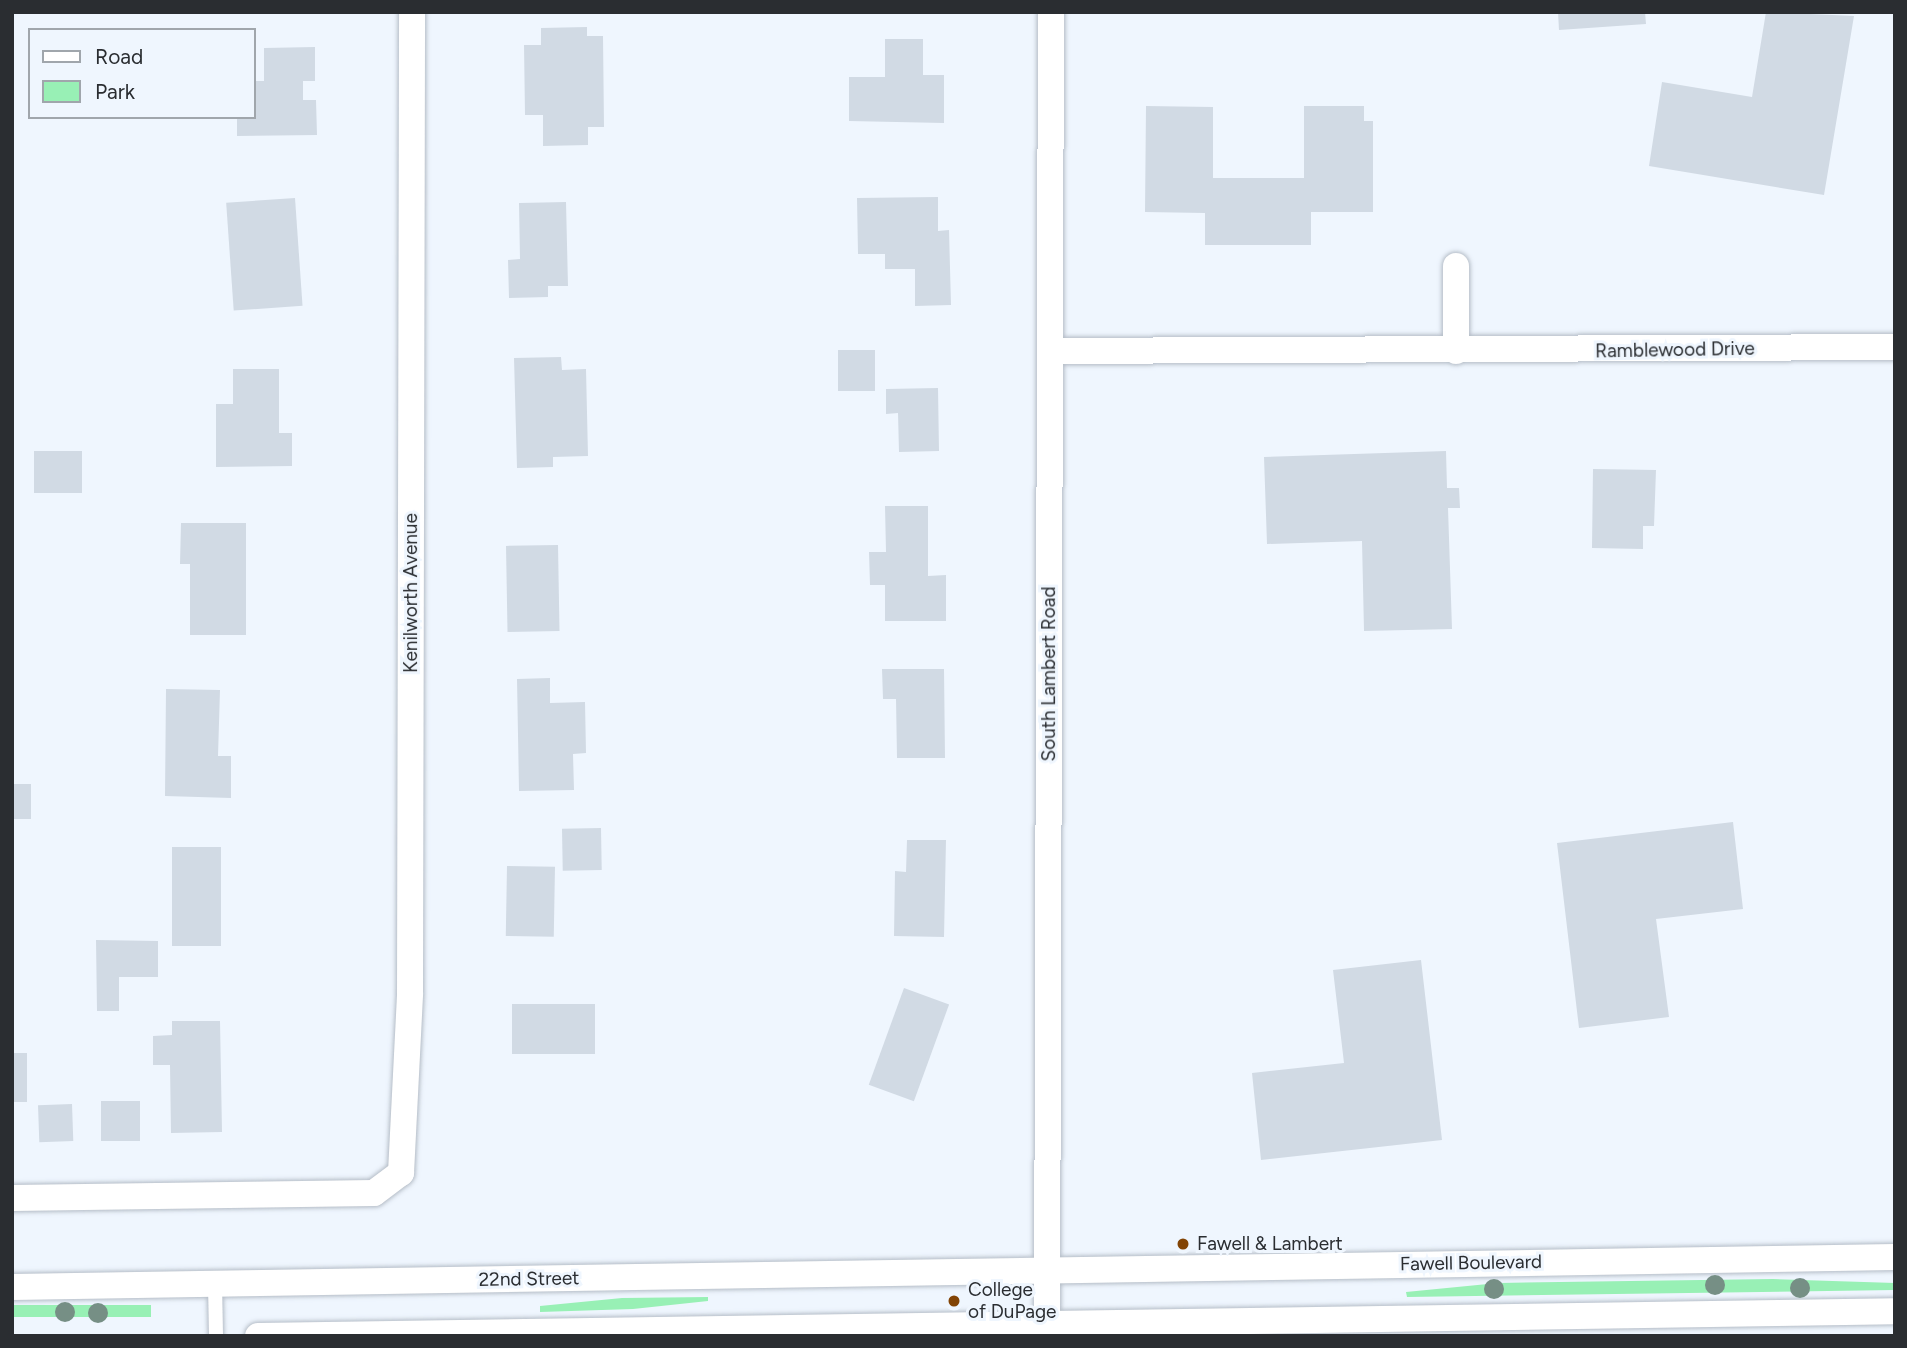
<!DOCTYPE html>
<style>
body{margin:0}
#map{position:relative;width:1907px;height:1348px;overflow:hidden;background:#eff6fe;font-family:Figtree,sans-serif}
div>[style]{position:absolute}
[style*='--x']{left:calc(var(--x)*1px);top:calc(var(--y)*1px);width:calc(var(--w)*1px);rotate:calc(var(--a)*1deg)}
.green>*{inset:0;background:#98f0b5;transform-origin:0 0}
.building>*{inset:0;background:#d1dae4;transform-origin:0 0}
.roads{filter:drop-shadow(0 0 2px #b5bdc7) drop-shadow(0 0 2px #b5bdc7)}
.lane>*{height:14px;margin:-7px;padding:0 7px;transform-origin:7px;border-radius:7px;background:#fff}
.street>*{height:26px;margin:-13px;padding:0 13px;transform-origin:13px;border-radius:13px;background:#fff}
.trees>*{width:20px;height:20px;margin:-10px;border-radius:50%;background:#768f85}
.dots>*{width:19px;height:19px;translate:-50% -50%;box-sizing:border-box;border:4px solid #eff6fe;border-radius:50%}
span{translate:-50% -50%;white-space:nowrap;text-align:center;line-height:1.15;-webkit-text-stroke:6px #eff6fe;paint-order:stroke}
.street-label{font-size:19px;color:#2a2d31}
.poi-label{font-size:19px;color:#2a2d31}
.left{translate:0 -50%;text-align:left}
.frame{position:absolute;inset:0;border:14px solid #2a2d31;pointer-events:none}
.legend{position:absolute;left:28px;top:28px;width:228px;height:91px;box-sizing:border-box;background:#eff6fe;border:2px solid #a0a6ac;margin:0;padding:9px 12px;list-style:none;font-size:21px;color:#2a2d31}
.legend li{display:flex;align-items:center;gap:14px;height:35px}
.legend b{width:35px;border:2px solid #a0a6ac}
</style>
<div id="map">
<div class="green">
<i style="clip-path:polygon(1773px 1279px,1895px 1283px,1895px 1290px,1407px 1297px,1406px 1292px,1498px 1283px)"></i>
<i style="clip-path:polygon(708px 1297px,708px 1301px,633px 1309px,540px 1312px,540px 1306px,622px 1298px)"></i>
<i style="left:151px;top:1305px;width:12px;height:139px;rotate:90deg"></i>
</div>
<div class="building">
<i style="clip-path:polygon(1558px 12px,1645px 12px,1646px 24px,1559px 30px)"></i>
<i style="clip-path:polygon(1766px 12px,1854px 16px,1824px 195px,1649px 166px,1662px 82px,1752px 97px)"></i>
<i style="clip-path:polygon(587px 27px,587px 36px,603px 36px,604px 127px,588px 127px,588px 145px,543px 146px,543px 115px,525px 115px,524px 45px,541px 45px,541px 28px)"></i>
<i style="clip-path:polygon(885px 39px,923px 39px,923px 75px,944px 75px,944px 123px,849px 121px,849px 77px,885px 77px)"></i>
<i style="clip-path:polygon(315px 47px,315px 81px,303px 81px,303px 100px,316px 100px,317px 135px,237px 136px,237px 117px,254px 117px,254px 81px,264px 81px,264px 48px)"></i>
<i style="clip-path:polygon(1146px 106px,1213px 107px,1213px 178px,1304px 178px,1304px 106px,1364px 106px,1364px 121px,1373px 121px,1373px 212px,1311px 212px,1311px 245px,1205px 245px,1205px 213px,1145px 212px)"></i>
<i style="clip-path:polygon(938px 197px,938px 231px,949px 230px,951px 305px,915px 306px,915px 269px,885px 269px,885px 254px,858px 254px,857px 198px)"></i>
<i style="left:295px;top:198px;width:108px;height:69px;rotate:86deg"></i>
<i style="clip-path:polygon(566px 202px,568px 286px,548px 286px,548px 297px,509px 298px,508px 260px,520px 259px,519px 203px)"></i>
<i style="left:838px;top:350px;width:37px;height:41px"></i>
<i style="clip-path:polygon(561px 357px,562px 370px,586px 369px,588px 456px,553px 457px,553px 467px,517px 468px,514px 358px)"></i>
<i style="clip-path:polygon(233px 369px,279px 369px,279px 433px,292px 433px,292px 466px,216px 467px,216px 404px,233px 404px)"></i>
<i style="clip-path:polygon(938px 388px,939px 451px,899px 452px,898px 413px,886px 414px,886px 389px)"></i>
<i style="left:34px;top:451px;width:48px;height:42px"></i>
<i style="clip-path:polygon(1446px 451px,1447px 488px,1459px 488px,1460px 508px,1448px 508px,1452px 629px,1364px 631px,1362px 541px,1267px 544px,1264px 457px)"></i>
<i style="clip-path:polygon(1593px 469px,1656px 470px,1654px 526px,1643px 526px,1643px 549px,1592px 548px)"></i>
<i style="clip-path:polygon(885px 506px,928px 506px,928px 576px,946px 575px,946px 621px,885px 621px,885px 585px,870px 585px,869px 552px,886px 552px)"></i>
<i style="clip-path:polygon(181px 523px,246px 523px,246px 635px,190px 635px,190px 564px,180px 564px)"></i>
<i style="left:558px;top:545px;width:86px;height:52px;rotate:89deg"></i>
<i style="clip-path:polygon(882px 669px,944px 669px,945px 758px,897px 758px,896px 699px,883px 699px)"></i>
<i style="clip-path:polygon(550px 678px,550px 703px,585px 702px,586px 753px,573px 754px,574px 790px,519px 791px,517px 679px)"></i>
<i style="clip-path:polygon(166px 689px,220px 690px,218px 756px,231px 756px,231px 798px,165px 796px)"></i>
<i style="left:12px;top:784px;width:19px;height:35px"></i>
<i style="clip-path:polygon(1733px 822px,1743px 909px,1656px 919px,1669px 1017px,1579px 1028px,1557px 843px)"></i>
<i style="left:601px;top:828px;width:42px;height:39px;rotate:89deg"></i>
<i style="clip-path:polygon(907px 840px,946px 840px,944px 937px,894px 936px,895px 871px,906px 872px)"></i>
<i style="left:172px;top:847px;width:49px;height:99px"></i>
<i style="left:507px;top:866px;width:48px;height:70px;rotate:1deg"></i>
<i style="clip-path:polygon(96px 940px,158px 941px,158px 977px,119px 977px,119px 1011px,97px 1011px)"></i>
<i style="clip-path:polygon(1421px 960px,1442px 1140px,1261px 1160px,1252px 1073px,1344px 1063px,1333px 970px)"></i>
<i style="left:904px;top:988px;width:48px;height:103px;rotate:20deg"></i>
<i style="left:595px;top:1004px;width:50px;height:83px;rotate:90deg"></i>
<i style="clip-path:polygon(172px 1021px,220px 1021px,222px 1132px,171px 1133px,170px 1065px,153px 1065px,153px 1036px,172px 1035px)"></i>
<i style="left:12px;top:1053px;width:15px;height:49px"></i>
<i style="left:101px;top:1101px;width:39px;height:40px"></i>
<i style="left:72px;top:1104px;width:37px;height:34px;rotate:88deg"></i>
</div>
<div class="roads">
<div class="lane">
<i style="--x:215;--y:1283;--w:53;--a:88.9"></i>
</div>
<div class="street">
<i style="--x:1456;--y:266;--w:85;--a:90"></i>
<i style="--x:1050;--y:351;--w:845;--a:-0.27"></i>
<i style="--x:12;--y:1198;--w:362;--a:-0.8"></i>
<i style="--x:374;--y:1193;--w:34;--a:-37"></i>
<i style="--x:401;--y:1173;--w:180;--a:-87.1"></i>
<i style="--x:410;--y:993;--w:981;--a:-89.88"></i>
<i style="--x:12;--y:1287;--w:1883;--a:-0.91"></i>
<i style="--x:258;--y:1336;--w:1637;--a:-0.87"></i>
<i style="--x:1047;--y:1336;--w:1324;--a:-89.83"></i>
</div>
</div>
<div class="trees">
<i style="left:1715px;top:1285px"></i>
<i style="left:1800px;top:1288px"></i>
<i style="left:1494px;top:1289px"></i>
<i style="left:65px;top:1312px"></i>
<i style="left:98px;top:1313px"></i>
</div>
<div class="dots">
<i style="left:1183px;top:1244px;background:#824405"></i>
<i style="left:954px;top:1301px;background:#824405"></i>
</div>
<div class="street-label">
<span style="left:1675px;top:350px;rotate:-1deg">Ramblewood Drive</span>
<span style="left:411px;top:593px;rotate:-90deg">Kenilworth Avenue</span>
<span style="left:1049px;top:674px;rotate:-90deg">South Lambert Road</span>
<span style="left:1471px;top:1263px;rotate:-1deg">Fawell Boulevard</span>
<span style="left:529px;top:1279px;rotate:-1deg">22nd Street</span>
</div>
<div class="poi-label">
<span class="left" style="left:1197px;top:1244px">Fawell &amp; Lambert</span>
<span class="left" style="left:968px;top:1301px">College<br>of DuPage</span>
</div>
<div class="frame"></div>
<ul class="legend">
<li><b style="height:9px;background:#fff"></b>Road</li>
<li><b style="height:19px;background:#98f0b5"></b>Park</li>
</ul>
</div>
